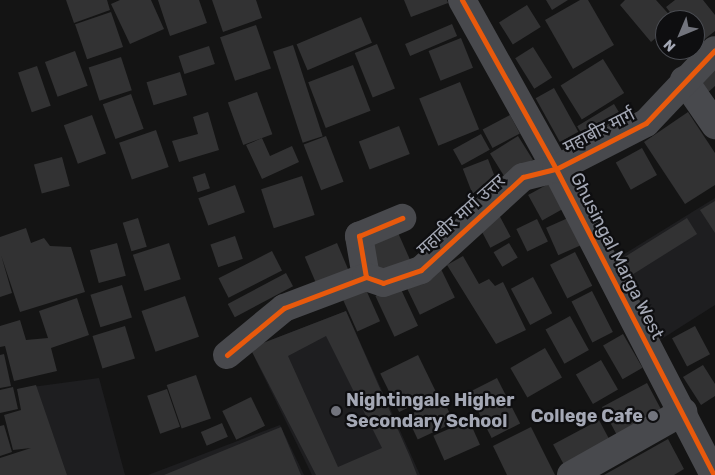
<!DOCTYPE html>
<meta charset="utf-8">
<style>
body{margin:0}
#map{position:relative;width:715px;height:475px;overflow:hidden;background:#141414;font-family:Rubik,"Noto Sans Devanagari",sans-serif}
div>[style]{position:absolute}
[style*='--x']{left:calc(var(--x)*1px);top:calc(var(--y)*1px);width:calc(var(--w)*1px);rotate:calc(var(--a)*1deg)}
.built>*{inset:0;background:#1e1e20}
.building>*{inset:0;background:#323233;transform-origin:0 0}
.minor>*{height:28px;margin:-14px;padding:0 14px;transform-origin:14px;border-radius:14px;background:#48494d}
.cycleway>*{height:5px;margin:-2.5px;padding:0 2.5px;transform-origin:2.5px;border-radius:2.5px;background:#e8590c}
.dots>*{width:14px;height:14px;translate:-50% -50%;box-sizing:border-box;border:2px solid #0e0e10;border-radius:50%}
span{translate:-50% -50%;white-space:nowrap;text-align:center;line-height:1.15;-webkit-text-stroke:4.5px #0e0e10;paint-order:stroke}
.street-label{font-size:18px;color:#a4a8b5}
.poi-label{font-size:18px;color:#a4a8b5;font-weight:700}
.left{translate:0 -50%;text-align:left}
.right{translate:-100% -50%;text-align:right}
.north{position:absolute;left:655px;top:10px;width:50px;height:50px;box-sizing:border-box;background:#0e0e10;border:1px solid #4a4c52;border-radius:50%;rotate:225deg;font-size:14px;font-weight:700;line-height:20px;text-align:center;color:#a4a8b5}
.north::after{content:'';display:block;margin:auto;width:18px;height:22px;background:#72747d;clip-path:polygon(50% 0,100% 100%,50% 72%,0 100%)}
</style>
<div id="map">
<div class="built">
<i style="clip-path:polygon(715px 198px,715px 305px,657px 342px,613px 261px)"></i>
<i style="clip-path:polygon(346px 311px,420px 475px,312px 475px,250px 348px)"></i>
<i style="clip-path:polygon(99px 378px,125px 475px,40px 475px,17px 389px)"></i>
<i style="clip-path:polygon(280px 425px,304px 475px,148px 475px)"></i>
</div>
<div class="building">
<i style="clip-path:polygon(66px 0,107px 0,110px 10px,74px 23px)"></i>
<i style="clip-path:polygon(120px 0,151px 0,164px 29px,130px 44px,111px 4px)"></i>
<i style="clip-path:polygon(158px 0,199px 0,207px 23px,170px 36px)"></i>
<i style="clip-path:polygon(212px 0,256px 0,262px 18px,223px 32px)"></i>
<i style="clip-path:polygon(404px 0,447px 0,448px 3px,411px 17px)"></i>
<i style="clip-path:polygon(546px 0,568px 0,552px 10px)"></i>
<i style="clip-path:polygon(580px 0,588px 0,614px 45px,573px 69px,545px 20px)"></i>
<i style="clip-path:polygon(625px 0,656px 0,674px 20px,665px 20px,665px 30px,651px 42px,620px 5px)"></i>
<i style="clip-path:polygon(675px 0,703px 0,715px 15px,715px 31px,696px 46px,695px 20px,676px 20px,666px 7px)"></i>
<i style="left:527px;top:5px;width:26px;height:33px;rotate:58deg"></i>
<i style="left:111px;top:12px;width:37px;height:38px;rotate:71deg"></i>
<i style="left:361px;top:17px;width:28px;height:70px;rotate:67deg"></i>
<i style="left:452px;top:24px;width:13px;height:51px;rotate:67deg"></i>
<i style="left:256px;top:25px;width:46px;height:38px;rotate:71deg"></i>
<i style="left:461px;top:38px;width:32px;height:35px;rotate:68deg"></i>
<i style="left:377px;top:44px;width:48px;height:24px;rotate:68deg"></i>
<i style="left:293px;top:45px;width:96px;height:21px;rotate:72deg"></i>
<i style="left:209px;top:46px;width:19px;height:32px;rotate:72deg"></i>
<i style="left:533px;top:47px;width:36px;height:21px;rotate:58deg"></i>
<i style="left:75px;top:51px;width:37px;height:32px;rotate:70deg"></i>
<i style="left:121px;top:57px;width:35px;height:34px;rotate:72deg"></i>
<i style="left:603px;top:59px;width:40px;height:50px;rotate:58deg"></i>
<i style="clip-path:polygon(715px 61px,715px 86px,704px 96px,692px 82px)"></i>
<i style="left:353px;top:65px;width:49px;height:48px;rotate:69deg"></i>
<i style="left:37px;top:66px;width:42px;height:20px;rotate:71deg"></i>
<i style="left:180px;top:72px;width:24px;height:35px;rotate:73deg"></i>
<i style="left:460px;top:82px;width:51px;height:44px;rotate:68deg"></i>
<i style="left:554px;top:88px;width:50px;height:21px;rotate:61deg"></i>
<i style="left:257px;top:92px;width:45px;height:31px;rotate:70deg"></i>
<i style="left:131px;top:94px;width:37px;height:30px;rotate:70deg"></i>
<i style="left:614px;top:104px;width:23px;height:43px;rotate:59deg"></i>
<i style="clip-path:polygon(208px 112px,219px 150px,179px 162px,172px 141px,198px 134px,193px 117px)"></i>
<i style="clip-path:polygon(688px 112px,715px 153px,715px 185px,685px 204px,644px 142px)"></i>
<i style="left:92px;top:115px;width:41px;height:30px;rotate:70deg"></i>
<i style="left:510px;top:115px;width:21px;height:31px;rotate:62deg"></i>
<i style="left:399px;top:126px;width:30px;height:43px;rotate:69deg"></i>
<i style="left:156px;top:130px;width:39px;height:39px;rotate:71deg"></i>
<i style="left:481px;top:134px;width:18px;height:32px;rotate:61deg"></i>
<i style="left:326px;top:136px;width:49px;height:24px;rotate:69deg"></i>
<i style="left:518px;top:136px;width:28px;height:33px;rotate:58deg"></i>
<i style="clip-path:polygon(262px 138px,270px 156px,292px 146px,299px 162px,262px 179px,246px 145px)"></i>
<i style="left:642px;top:148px;width:31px;height:30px;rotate:61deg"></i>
<i style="left:62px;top:157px;width:30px;height:29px;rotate:75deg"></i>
<i style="left:488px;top:159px;width:39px;height:27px;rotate:69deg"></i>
<i style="left:205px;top:173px;width:16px;height:13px;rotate:72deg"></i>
<i style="left:302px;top:176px;width:41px;height:43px;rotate:72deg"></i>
<i style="left:550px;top:183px;width:29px;height:25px;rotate:61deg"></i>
<i style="left:235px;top:185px;width:29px;height:39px;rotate:70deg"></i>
<i style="clip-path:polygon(715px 201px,715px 233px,700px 210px)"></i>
<i style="left:498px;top:213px;width:27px;height:23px;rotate:62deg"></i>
<i style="left:138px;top:218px;width:30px;height:16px;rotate:73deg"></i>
<i style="left:568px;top:218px;width:30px;height:24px;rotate:66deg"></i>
<i style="left:687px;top:218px;width:19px;height:85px;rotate:58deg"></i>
<i style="left:537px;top:219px;width:25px;height:23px;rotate:64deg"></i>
<i style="left:395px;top:226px;width:44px;height:33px;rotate:66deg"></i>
<i style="clip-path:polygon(26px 228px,31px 243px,44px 238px,50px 246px,71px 247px,85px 292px,20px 312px,1px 255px,12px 293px,0 297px,0 237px)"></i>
<i style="left:235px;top:236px;width:24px;height:26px;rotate:71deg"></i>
<i style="left:117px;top:243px;width:34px;height:28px;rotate:75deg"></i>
<i style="left:169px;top:243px;width:38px;height:38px;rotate:72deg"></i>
<i style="left:337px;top:243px;width:36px;height:35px;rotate:67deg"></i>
<i style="left:509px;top:243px;width:17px;height:18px;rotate:59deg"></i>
<i style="left:272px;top:251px;width:22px;height:60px;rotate:63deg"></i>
<i style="left:575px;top:252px;width:38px;height:28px;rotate:63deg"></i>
<i style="clip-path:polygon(463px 256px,479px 284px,489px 279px,495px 286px,503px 282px,526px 330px,496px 344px,447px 265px)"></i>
<i style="left:440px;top:267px;width:34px;height:39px;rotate:64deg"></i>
<i style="left:286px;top:273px;width:15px;height:66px;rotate:62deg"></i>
<i style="left:533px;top:277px;width:41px;height:25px;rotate:62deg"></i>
<i style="left:363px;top:283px;width:42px;height:25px;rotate:66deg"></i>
<i style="left:122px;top:285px;width:34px;height:33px;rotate:73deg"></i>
<i style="left:399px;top:285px;width:45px;height:26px;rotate:65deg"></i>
<i style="left:592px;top:291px;width:46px;height:23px;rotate:63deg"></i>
<i style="left:185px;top:296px;width:43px;height:46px;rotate:71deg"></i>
<i style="clip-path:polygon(77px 298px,89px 335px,51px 348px,57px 371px,14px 381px,5px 346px,0 347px,0 326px,20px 320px,26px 340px,48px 338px,39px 311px)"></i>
<i style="clip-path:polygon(evenodd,346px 311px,410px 457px,417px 475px,316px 475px,250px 348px,346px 311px,326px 336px,382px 448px,338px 467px,288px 356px,326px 336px)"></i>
<i style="left:570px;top:316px;width:39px;height:28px;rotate:61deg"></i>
<i style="left:125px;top:326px;width:34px;height:34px;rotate:73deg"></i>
<i style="left:695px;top:326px;width:32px;height:26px;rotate:62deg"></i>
<i style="left:623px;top:334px;width:39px;height:23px;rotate:60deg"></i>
<i style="left:545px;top:348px;width:34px;height:40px;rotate:60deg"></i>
<i style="clip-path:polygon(4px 354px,11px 386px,0 388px,0 355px)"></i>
<i style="left:418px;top:355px;width:43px;height:42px;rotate:64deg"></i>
<i style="left:601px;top:360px;width:34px;height:29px;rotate:60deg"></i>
<i style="clip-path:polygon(703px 365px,715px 384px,715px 396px,701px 405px,683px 377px)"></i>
<i style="left:196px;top:375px;width:46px;height:31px;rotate:71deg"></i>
<i style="left:497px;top:378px;width:51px;height:32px;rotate:63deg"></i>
<i style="left:647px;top:383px;width:34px;height:51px;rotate:62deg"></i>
<i style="clip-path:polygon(36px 385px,67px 475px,0 475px,0 458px,31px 448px,13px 450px,4px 415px,21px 410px,17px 389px)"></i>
<i style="clip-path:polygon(13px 387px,18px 409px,0 413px,0 390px)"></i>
<i style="left:167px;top:389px;width:40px;height:21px;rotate:71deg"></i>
<i style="left:251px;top:397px;width:32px;height:32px;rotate:64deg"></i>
<i style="left:443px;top:399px;width:26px;height:40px;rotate:65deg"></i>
<i style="left:469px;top:420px;width:27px;height:39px;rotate:66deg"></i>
<i style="left:599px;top:420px;width:26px;height:52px;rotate:62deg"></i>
<i style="left:222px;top:423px;width:15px;height:23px;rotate:67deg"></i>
<i style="clip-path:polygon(4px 425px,12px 452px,0 456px,0 426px)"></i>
<i style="clip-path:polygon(281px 427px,301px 475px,164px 475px)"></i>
<i style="clip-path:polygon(531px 427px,555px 475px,507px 475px,493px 446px)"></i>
<i style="clip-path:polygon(668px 439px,684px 469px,674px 475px,604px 475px)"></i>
</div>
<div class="minor">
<i style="--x:462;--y:0;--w:193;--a:60.9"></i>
<i style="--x:556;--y:169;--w:344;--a:62.7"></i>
<i style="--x:684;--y:80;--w:55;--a:55.4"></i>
<i style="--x:366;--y:277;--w:42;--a:-99.7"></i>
<i style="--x:359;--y:236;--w:47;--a:-22.7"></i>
<i style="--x:227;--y:355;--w:74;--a:-39.5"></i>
<i style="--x:284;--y:308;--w:88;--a:-20.7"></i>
<i style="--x:366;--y:277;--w:18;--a:19"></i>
<i style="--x:383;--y:283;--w:40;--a:-18.9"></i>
<i style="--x:421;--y:270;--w:138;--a:-42.4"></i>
<i style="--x:523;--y:177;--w:34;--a:-14"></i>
<i style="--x:556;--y:169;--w:101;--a:-27.1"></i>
<i style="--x:646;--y:123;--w:100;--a:-46.6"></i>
<i style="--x:571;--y:475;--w:129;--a:-29.4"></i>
</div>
<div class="cycleway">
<i style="--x:462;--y:0;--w:193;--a:60.9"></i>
<i style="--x:556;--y:169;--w:344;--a:62.7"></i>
<i style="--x:366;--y:277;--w:42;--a:-99.7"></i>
<i style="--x:359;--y:236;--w:47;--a:-22.7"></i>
<i style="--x:227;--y:355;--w:74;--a:-39.5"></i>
<i style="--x:284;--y:308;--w:88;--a:-20.7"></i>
<i style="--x:366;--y:277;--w:18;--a:19"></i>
<i style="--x:383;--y:283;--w:40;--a:-18.9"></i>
<i style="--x:421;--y:270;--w:138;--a:-42.4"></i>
<i style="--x:523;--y:177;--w:34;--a:-14"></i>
<i style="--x:556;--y:169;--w:101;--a:-27.1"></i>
<i style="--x:646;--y:123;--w:100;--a:-46.6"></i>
</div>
<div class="dots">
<i style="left:336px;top:411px;background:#72747d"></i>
<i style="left:653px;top:416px;background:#72747d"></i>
</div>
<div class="street-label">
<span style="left:599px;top:131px;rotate:-27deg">महाबीर मार्ग</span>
<span style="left:461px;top:215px;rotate:-42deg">महाबीर मार्ग उत्तर</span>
<span style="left:617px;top:256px;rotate:63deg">Ghusingal Marga West</span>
</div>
<div class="poi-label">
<span class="left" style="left:346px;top:411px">Nightingale Higher<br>Secondary School</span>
<span class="right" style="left:643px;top:416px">College Cafe</span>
</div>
<div class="north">N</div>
</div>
